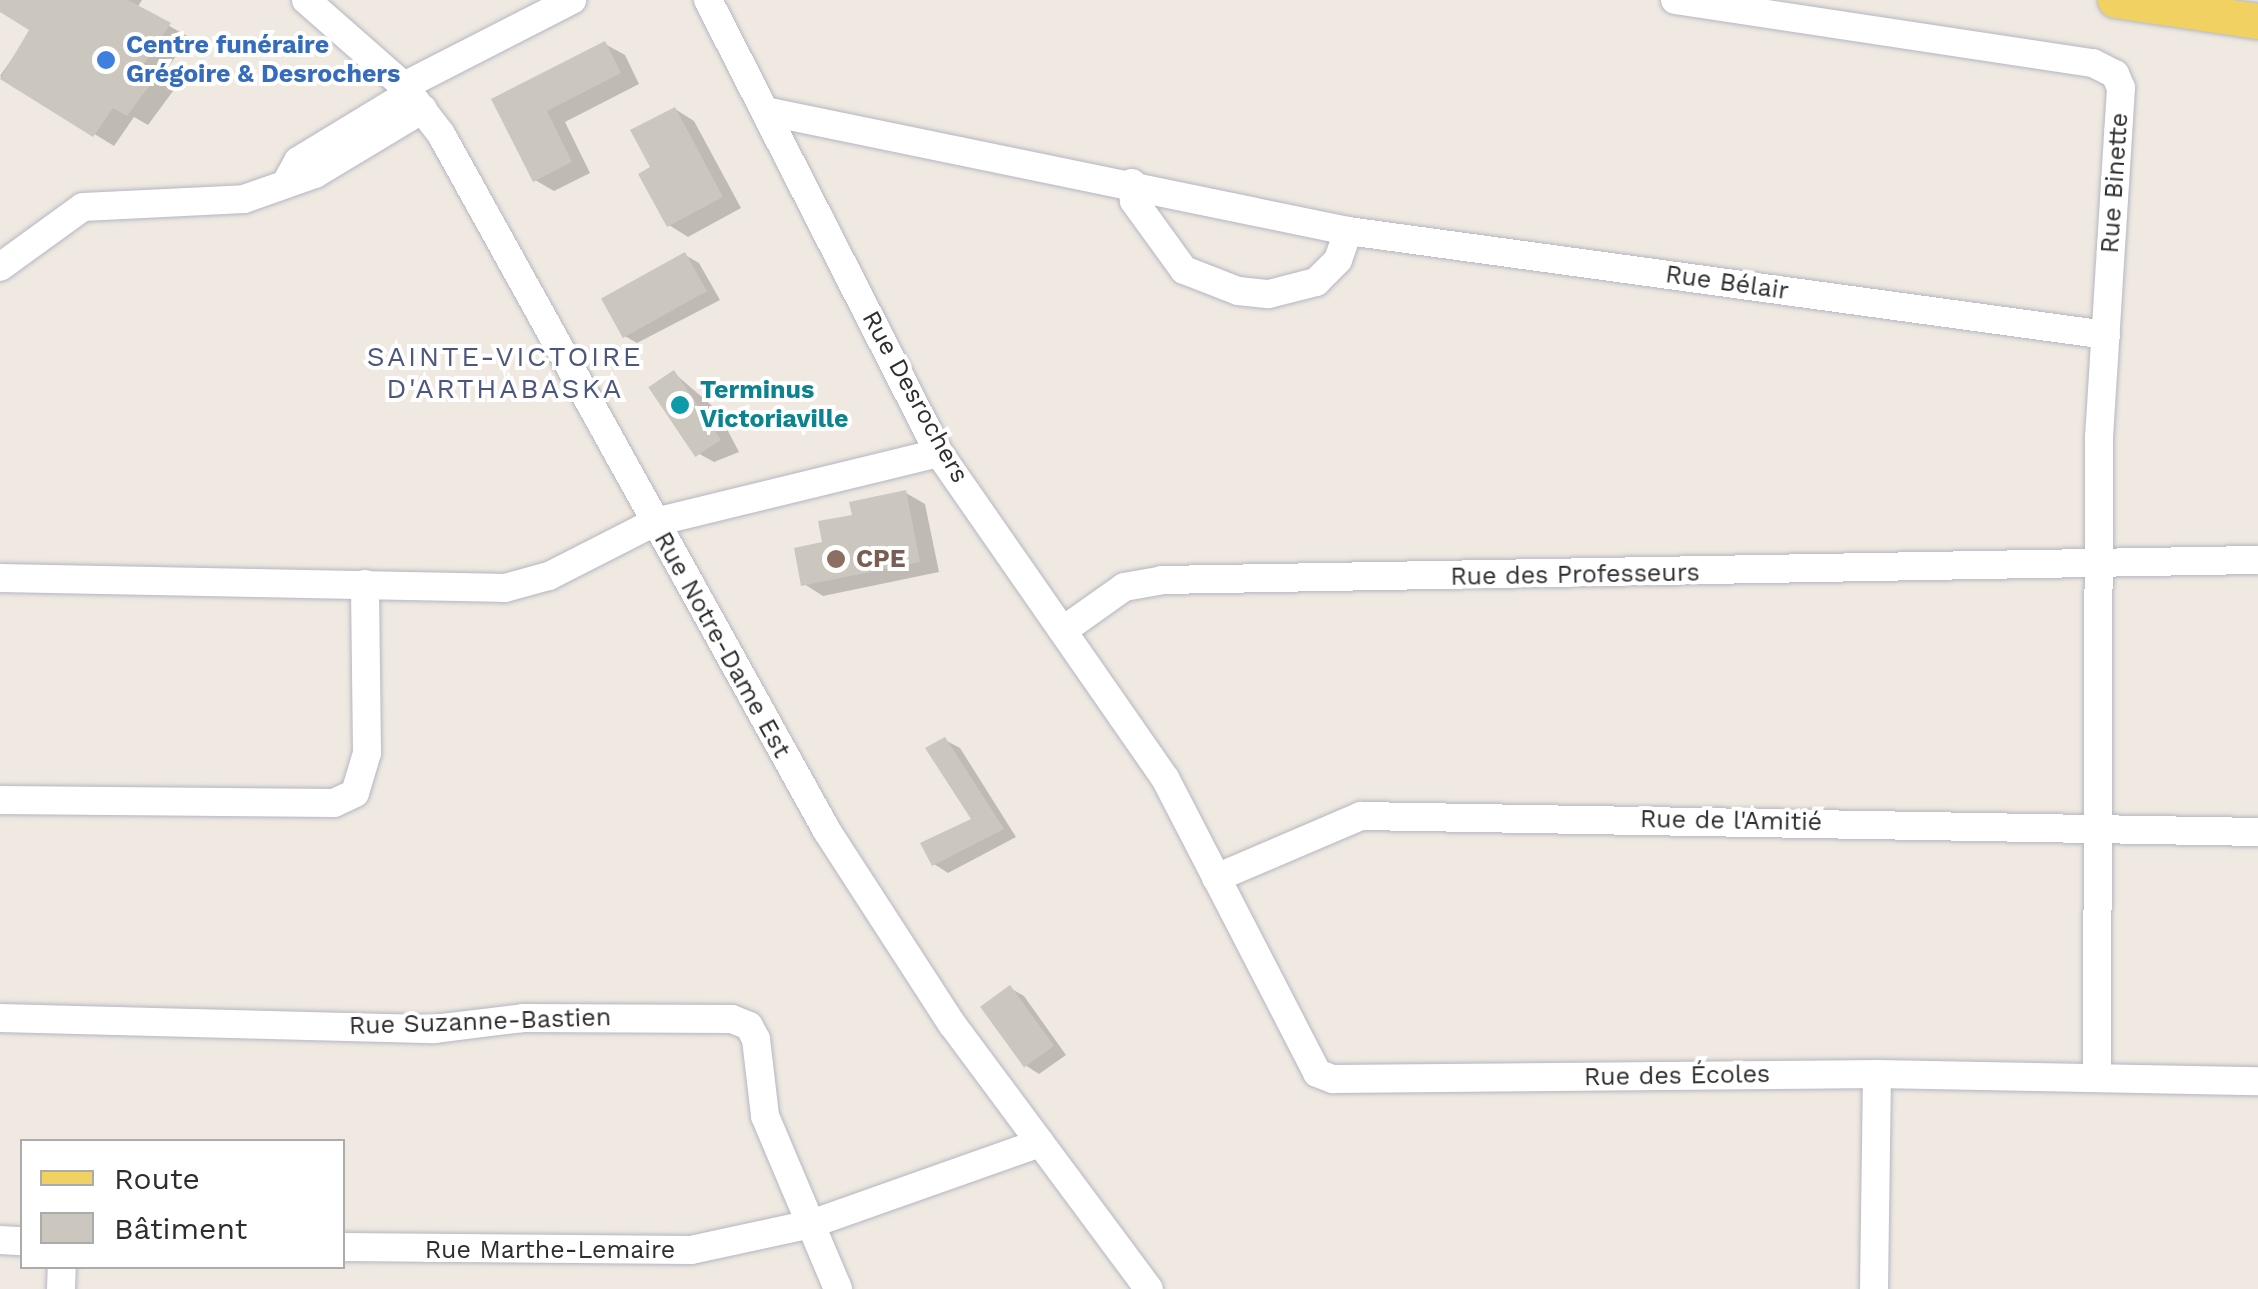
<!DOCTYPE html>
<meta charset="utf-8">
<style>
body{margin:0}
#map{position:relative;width:2258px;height:1289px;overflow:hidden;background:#efe9e1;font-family:"Work Sans",sans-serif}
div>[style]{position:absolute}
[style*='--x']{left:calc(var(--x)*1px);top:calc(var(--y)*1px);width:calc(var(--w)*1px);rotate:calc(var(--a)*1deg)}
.shadow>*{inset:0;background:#0003}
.building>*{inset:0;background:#cbc7bf;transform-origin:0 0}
.roads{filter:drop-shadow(0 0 2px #b4b7c1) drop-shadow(0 0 2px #b4b7c1)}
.minor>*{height:28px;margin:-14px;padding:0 14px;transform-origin:14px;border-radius:14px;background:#fff}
.major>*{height:35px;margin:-17.5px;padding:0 17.5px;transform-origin:17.5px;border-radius:17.5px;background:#f2d163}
.dots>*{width:28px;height:28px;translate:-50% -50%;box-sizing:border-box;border:5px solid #fff;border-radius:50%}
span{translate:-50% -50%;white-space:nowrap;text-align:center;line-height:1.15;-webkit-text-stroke:8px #fff;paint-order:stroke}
.shop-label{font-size:25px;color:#366cbe;font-weight:700}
.left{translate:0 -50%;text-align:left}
.street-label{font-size:25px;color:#2e2e2e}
.culture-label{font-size:25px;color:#0d838f;font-weight:700}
.education-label{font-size:25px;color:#785e54;font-weight:700}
.neighbourhood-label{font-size:28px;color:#4d5680;letter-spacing:2.5px}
.legend{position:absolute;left:20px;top:1139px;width:325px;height:130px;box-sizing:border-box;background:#fff;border:2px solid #ababab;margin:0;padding:12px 18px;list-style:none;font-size:30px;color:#2e2e2e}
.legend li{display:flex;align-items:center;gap:20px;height:50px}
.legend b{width:50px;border:2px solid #ababab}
</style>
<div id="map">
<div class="shadow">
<i style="clip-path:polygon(0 0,142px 0,137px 8px,189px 37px,161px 78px,176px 87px,148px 125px,134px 117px,114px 146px,0 76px,32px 30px,0 9px)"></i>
<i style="clip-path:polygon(605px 44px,625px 55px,639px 84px,565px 122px,590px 173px,554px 191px,535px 180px,495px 100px)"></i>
<i style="clip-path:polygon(675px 109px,694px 121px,741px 208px,688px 237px,669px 225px,654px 168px)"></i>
<i style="clip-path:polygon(685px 255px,699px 263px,720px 300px,637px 343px,623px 335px)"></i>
<i style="clip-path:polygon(674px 373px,717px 410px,739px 452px,714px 462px,694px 451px)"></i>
<i style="clip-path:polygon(906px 493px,925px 504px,939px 572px,823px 596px,804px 584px,824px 544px,855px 517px)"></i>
<i style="clip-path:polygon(945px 740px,960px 748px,1016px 837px,948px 873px,934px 864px,974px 820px)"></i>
<i style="clip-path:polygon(1010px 988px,1024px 996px,1066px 1055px,1039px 1074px,1025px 1065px)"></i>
</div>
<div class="building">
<i style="clip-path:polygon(0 0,128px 0,171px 23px,143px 65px,158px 74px,127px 116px,113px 108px,93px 137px,0 79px,29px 30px,0 12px)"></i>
<i style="clip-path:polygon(605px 41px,621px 73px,547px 111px,572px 162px,533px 182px,491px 99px)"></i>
<i style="clip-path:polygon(675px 107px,723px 197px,667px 227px,638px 174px,650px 167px,630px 130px)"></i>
<i style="left:685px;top:252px;width:45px;height:96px;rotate:61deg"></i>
<i style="left:674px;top:370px;width:84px;height:31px;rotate:56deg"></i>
<i style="clip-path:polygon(906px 490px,920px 562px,801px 586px,794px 548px,822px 542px,818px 521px,852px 515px,849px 502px)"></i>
<i style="clip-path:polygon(945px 737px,1004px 829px,932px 866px,920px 843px,971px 819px,925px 748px)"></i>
<i style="left:1010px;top:985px;width:75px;height:37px;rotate:54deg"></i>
</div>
<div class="roads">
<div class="minor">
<i style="--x:306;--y:0;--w:130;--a:41.3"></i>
<i style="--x:404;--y:86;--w:61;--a:52.4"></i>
<i style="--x:441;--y:134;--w:797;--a:61.02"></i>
<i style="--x:827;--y:831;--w:230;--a:57.1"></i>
<i style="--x:952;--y:1024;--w:330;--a:53.4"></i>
<i style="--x:708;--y:0;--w:508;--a:62.98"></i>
<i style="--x:939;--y:453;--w:396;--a:55.2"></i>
<i style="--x:1165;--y:778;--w:332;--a:62.7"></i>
<i style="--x:1317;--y:1073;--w:17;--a:21"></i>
<i style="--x:1333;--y:1079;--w:544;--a:-0.53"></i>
<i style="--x:1877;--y:1074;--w:381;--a:1.1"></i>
<i style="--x:1675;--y:0;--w:423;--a:8.6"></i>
<i style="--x:2093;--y:63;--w:25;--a:27"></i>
<i style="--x:2115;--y:74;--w:15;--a:67"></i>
<i style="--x:2121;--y:88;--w:350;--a:93.6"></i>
<i style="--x:2099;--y:437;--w:640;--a:90.18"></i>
<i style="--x:404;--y:86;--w:189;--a:-27.1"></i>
<i style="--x:765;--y:111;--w:595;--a:11.63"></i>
<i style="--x:1348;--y:231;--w:765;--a:7.81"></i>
<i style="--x:286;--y:183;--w:25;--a:-61"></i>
<i style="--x:298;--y:161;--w:131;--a:-31.3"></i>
<i style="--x:1132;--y:183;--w:18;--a:84"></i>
<i style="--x:1134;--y:201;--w:85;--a:54.1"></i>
<i style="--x:1184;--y:270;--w:58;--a:21.3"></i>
<i style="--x:1238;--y:291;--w:31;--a:6"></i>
<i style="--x:1269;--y:294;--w:49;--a:-14.3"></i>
<i style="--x:1316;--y:282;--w:31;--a:-45"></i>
<i style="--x:1338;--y:260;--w:31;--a:-71"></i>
<i style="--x:0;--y:267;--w:102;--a:-35.9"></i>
<i style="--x:83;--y:207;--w:161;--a:-2.8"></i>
<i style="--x:244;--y:199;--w:75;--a:-19.4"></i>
<i style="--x:315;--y:174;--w:126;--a:-31"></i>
<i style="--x:0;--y:578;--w:505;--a:1.13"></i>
<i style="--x:505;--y:588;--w:46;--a:-15.3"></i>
<i style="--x:549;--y:576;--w:119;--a:-27"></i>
<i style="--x:655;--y:522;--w:292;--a:-13.7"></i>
<i style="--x:1065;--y:629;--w:72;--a:-35.4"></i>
<i style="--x:1124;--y:587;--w:39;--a:-10"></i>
<i style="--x:1162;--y:580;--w:1096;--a:-1.05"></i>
<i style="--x:0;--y:800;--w:334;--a:0.5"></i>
<i style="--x:334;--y:803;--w:23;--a:-25"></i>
<i style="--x:355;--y:793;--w:42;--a:-73.3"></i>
<i style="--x:367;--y:753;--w:169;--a:-90.7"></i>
<i style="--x:1216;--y:878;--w:158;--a:-23.2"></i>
<i style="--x:1361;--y:816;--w:897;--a:1.02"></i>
<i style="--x:0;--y:1018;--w:434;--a:1.5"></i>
<i style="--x:434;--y:1029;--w:90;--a:-7"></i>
<i style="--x:523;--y:1018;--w:209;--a:0.3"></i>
<i style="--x:732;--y:1019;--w:18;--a:22"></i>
<i style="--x:749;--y:1026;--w:15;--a:62"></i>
<i style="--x:756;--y:1039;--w:78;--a:83.3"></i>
<i style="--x:765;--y:1116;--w:188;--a:67.1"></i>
<i style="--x:0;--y:1240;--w:22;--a:3"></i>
<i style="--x:342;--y:1247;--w:349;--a:0.5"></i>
<i style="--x:691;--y:1250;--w:123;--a:-12.2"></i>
<i style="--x:811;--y:1224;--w:243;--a:-19.5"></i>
<i style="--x:61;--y:1289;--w:23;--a:-88"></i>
<i style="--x:1874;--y:1289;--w:215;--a:-89.2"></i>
</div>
<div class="major">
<i style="--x:2115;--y:0;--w:145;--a:8.4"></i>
</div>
</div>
<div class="dots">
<i style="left:106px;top:60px;background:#3f7fe0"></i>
<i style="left:680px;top:405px;background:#0f9aa8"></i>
<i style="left:836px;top:559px;background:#8d6e63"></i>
</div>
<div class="shop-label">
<span class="left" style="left:126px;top:60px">Centre funéraire<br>Grégoire &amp; Desrochers</span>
</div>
<div class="street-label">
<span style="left:2115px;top:183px;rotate:-86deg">Rue Binette</span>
<span style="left:1727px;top:283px;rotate:8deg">Rue Bélair</span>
<span style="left:915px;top:397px;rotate:61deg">Rue Desrochers</span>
<span style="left:1575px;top:575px;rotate:-1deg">Rue des Professeurs</span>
<span style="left:722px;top:645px;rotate:61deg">Rue Notre-Dame Est</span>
<span style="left:1731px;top:821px;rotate:1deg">Rue de l'Amitié</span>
<span style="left:480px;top:1022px;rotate:-2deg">Rue Suzanne-Bastien</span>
<span style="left:1677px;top:1076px;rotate:-1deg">Rue des Écoles</span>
<span style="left:550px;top:1250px">Rue Marthe-Lemaire</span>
</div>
<div class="culture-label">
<span class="left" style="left:700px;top:405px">Terminus<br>Victoriaville</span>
</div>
<div class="education-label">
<span class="left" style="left:856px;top:559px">CPE</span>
</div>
<div class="neighbourhood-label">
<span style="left:505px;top:373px">SAINTE-VICTOIRE<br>D'ARTHABASKA</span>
</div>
<ul class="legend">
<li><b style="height:12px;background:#f2d163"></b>Route</li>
<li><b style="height:28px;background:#cbc7bf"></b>Bâtiment</li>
</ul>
</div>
